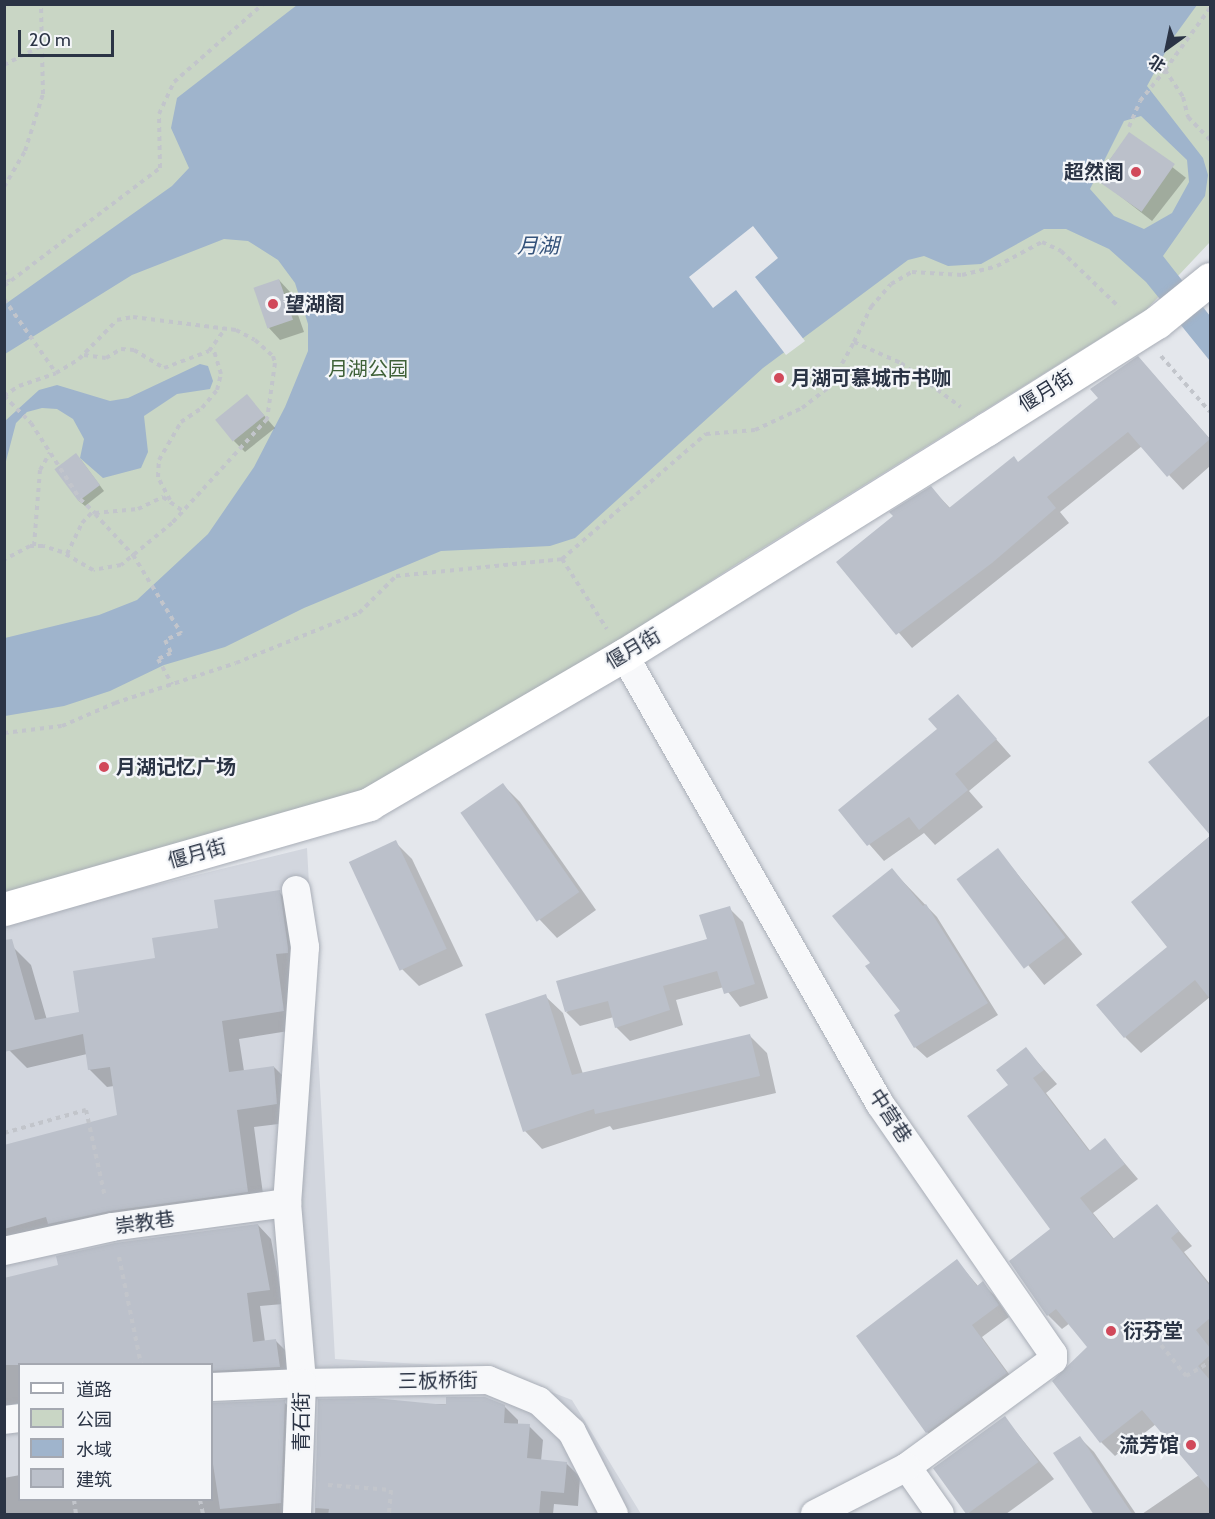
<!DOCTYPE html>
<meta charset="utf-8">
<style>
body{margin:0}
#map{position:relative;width:1215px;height:1519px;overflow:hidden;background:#e4e7ec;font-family:Cabin,"Noto Sans SC",sans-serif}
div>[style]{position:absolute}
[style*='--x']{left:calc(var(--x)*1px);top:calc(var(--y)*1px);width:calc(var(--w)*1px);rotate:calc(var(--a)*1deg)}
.built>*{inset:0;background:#d2d6de}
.green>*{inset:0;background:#c9d6c5}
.water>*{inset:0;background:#9fb4cc}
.pier>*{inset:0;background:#e4e7ec}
.shadow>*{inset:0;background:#0003;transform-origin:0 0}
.building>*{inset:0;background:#bbc0ca;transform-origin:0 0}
.path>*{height:4px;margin-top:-2px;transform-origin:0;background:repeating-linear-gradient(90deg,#c2c5cb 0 4.5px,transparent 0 9px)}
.roads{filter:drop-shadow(0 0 2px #a9aeb7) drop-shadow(0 0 2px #a9aeb7)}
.street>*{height:28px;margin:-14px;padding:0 14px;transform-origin:14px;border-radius:14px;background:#f7f8fa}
.secondary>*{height:33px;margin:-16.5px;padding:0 16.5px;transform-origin:16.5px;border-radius:16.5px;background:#fff}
.dots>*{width:16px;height:16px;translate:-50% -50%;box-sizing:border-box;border:3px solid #f4f6f9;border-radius:50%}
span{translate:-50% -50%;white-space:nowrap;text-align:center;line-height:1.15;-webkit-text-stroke:4.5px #f4f6f9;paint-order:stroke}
.poi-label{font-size:20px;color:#2b3445;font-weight:700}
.right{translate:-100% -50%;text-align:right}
.left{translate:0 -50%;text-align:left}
.park-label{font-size:20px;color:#3f6138}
.street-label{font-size:20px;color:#2b3445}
.water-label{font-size:21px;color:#34527a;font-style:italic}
.frame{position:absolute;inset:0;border:6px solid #2b3445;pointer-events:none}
.legend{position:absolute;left:18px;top:1363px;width:195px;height:138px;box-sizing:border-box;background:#f4f6f9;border:2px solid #a4a8b1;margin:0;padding:8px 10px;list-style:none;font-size:18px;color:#2b3445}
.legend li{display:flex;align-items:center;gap:12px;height:30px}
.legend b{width:30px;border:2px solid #a4a8b1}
.north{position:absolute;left:1137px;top:18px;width:60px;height:60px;-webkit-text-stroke:4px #f4f6f9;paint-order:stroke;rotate:213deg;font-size:16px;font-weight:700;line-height:24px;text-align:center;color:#2b3445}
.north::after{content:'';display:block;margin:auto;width:21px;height:27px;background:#2b3445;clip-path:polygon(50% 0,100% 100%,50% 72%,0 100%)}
.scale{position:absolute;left:18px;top:30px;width:96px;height:27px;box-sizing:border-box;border:3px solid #2b3445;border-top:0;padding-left:8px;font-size:18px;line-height:21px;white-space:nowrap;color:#2b3445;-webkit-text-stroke:4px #f4f6f9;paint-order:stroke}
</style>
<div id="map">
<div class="built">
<i style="clip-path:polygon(evenodd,307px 848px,335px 1359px,489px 1368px,572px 1400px,641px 1514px,5px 1514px,4px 922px,307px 848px,20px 1364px,212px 1364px,212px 1500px,20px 1500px,20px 1364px)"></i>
</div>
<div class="green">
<i style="clip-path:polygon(5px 5px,1210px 5px,1210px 242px,1146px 310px,737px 564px,448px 750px,363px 795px,5px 901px)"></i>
</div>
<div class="water">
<i style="clip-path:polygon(evenodd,297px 5px,1197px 5px,1173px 38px,1147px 86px,1203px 158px,1208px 175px,1205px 196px,1163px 256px,1210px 316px,1210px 361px,1146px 282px,1109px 249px,1066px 229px,1044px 229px,981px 264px,948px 266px,924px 256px,908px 260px,763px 368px,575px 538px,550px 546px,441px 551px,304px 608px,225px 647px,164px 665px,110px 691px,64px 706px,5px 716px,5px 638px,99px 615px,137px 600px,208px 534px,254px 467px,285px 407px,308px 351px,308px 324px,295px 283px,278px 260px,248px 241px,224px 239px,132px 275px,5px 354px,4px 305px,172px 186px,189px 168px,171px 128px,177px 98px,297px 5px,1141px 116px,1187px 160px,1189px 182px,1172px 213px,1144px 229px,1114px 216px,1090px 189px,1124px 121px,1141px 116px)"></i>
<i style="clip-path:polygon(200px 364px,208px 366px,213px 381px,210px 389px,177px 394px,144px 416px,148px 452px,141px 468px,103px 478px,80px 458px,84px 439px,73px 419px,57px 409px,42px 408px,27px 412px,16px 423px,5px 465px,5px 421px,39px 390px,57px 385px,110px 401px,128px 398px)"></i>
</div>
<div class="pier">
<i style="clip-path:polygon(753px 226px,778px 258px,755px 277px,805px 341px,786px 355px,736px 290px,713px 308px,689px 277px)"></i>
</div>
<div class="shadow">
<i style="left:1130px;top:134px;width:71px;height:55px;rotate:38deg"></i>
<i style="clip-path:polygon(279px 280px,290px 292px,304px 332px,280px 340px,269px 328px)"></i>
<i style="clip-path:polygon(1152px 373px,1210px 439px,1210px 466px,1183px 490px,1142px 446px,1060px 512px,1069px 523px,912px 648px,838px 562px,931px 488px,951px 509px,1019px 463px,1100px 399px)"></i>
<i style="clip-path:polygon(247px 396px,275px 428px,245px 452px,234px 441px)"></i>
<i style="clip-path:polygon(81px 460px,104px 491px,85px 506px,79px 501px)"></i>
<i style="clip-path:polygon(958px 696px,1011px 756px,969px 791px,983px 807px,935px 845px,924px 833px,884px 861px,840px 811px,939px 730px)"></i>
<i style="clip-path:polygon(1210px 717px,1210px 833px,1151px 762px)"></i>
<i style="clip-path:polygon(503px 785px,520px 802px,596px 910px,557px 938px,540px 920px,463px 813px)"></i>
<i style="clip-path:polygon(1210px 836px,1210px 997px,1141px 1053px,1125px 1037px,1170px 947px,1133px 902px)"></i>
<i style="clip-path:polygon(395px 842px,412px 859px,463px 966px,419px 986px,402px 969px)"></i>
<i style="left:998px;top:850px;width:134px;height:49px;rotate:51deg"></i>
<i style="clip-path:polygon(892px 870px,937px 917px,998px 1015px,927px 1058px,915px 1047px,902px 1012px,872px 963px)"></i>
<i style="clip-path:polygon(279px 892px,297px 910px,301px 1029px,239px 1039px,244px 1071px,274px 1067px,292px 1085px,295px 1122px,254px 1127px,265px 1209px,4px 1244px,4px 1147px,118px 1116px,114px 1086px,107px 1087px,89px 1069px,87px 1054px,27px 1068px,9px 1050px,13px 947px,31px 965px,47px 1020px,81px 1013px,157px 960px,220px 930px)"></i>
<i style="clip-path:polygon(729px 908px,743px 922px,768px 998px,740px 1007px,724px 987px,676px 1000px,683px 1025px,630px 1041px,616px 1027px,614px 1017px,580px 1026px,566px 1012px,709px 940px)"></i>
<i style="clip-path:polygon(545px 996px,563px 1013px,583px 1074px,750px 1036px,767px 1053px,776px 1093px,613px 1130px,610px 1126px,542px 1149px,525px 1131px)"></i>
<i style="clip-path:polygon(1026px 1049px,1057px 1084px,1046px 1093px,1091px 1152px,1105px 1140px,1138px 1179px,1093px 1213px,1115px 1240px,1157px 1206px,1192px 1246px,1184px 1252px,1210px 1284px,1210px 1514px,1142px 1514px,1199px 1475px,1156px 1424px,1115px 1456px,1101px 1442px,1089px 1348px,1070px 1323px,1062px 1329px,1048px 1315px,1052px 1229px,1010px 1085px)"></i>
<i style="clip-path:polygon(258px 1225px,271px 1239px,283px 1304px,260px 1306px,265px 1342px,276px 1341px,290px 1355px,293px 1381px,212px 1392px,212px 1364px,20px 1364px,20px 1403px,4px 1406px,4px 1311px)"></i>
<i style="clip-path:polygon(957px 1261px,978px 1286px,982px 1283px,994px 1295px,1009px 1317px,982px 1337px,1017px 1385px,938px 1443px,927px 1432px)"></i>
<i style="clip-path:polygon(319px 1401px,504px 1406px,518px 1420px,518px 1425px,529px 1426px,543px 1440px,541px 1461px,566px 1463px,580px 1477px,578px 1506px,554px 1504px,553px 1514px,315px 1514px)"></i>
<i style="clip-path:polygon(284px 1402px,298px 1416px,294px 1514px,4px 1514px,4px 1478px,20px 1475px,20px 1500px,212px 1500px,212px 1405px)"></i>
<i style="clip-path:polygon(1005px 1418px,1054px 1479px,1006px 1514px,970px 1514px,936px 1468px)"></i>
<i style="clip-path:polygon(1080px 1438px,1094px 1452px,1136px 1514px,1096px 1514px)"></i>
</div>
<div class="building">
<i style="left:1129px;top:132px;width:56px;height:58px;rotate:35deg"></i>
<i style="left:279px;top:279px;width:43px;height:27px;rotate:71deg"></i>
<i style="clip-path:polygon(1138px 356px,1210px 439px,1167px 477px,1128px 432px,1047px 497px,1056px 508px,992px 563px,896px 635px,836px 562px,893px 516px,889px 512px,931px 486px,949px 508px,1014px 456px,1018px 462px,1098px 398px,1090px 389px)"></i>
<i style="left:247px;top:394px;width:28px;height:41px;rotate:51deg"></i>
<i style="left:76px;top:453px;width:40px;height:27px;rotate:53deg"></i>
<i style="clip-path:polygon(958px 694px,997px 739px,955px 774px,968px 790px,919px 830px,909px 817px,867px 846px,838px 810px,937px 729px,928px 719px)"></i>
<i style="clip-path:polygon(1210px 715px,1210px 835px,1148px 762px)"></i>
<i style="left:503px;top:783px;width:133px;height:52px;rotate:55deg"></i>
<i style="clip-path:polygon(1210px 836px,1210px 999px,1195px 980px,1124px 1038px,1096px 1005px,1167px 947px,1131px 902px)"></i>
<i style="left:396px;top:840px;width:120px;height:52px;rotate:65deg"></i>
<i style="left:998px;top:848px;width:112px;height:52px;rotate:53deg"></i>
<i style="clip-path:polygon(892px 868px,923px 906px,926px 904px,988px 1003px,914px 1048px,894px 1015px,900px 1011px,865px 966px,870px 963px,832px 916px)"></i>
<i style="clip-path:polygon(280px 890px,288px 948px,288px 953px,276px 954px,284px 1011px,222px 1021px,229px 1072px,274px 1066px,277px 1104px,237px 1110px,248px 1192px,110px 1211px,48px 1224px,46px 1217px,4px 1229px,4px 1145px,117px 1115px,110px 1067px,88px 1070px,83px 1034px,4px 1052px,4px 940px,12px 939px,35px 1020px,79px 1012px,73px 971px,155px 958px,152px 938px,218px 928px,214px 900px)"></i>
<i style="clip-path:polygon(730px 906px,755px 984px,724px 994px,717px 971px,663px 986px,670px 1010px,615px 1028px,608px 1001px,565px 1012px,556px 981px,707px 939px,699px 915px)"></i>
<i style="clip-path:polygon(546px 994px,572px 1075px,750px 1034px,760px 1076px,595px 1114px,594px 1109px,523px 1132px,485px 1014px)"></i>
<i style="clip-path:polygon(1026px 1047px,1044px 1070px,1033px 1078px,1089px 1151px,1105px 1138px,1125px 1164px,1080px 1198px,1113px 1239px,1157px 1204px,1179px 1231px,1171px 1238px,1210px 1286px,1210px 1318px,1196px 1330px,1210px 1348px,1210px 1355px,1198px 1366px,1210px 1380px,1210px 1490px,1142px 1410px,1100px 1443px,1052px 1381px,1087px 1347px,1056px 1309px,1047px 1316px,1009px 1261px,1050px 1229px,967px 1116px,1008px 1085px,996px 1070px)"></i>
<i style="clip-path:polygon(258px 1224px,270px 1290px,247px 1293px,253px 1342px,276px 1339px,280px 1367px,212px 1371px,212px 1365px,4px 1365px,4px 1278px,58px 1265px,56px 1256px,115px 1243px)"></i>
<i style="clip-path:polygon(957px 1259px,977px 1286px,983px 1281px,999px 1305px,972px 1325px,1007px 1373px,926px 1433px,856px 1336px)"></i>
<i style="clip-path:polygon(446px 1397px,485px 1397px,505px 1405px,504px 1423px,530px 1424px,527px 1458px,567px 1462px,564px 1493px,541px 1491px,539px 1515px,328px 1515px,329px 1509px,315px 1508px,318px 1399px,374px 1398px,446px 1405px)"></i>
<i style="clip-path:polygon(285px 1400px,281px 1503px,220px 1509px,212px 1458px,212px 1403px)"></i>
<i style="left:1005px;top:1416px;width:57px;height:89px;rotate:54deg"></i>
<i style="clip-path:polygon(1080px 1436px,1133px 1515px,1094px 1515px,1053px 1453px)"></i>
</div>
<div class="path">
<i style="--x:1210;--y:8;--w:77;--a:126"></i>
<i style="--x:1165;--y:70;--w:32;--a:56"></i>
<i style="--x:1183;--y:97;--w:21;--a:76"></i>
<i style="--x:1188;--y:117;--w:32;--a:46"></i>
<i style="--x:4;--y:65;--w:42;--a:-27.2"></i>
<i style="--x:1129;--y:127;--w:28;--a:-67"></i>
<i style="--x:1140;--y:101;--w:40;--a:-51"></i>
<i style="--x:4;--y:187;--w:42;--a:-59.7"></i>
<i style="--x:25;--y:151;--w:60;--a:-72.5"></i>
<i style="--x:43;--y:94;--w:90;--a:-91.3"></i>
<i style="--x:4;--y:271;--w:12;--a:66"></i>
<i style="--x:4;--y:286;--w:196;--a:-37.1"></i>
<i style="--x:160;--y:168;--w:54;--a:-91.1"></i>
<i style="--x:159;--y:114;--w:35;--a:-65"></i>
<i style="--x:174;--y:82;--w:118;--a:-41.2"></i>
<i style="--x:4;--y:299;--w:90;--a:54.9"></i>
<i style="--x:854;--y:342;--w:39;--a:-64"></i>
<i style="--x:871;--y:307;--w:30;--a:-49"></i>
<i style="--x:891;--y:284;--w:24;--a:-30"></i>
<i style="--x:912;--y:272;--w:50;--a:3.4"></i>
<i style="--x:962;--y:275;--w:36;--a:-14"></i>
<i style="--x:997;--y:266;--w:51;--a:-28.1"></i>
<i style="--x:1042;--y:242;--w:21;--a:25"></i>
<i style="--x:1061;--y:251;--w:81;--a:44"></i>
<i style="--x:84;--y:355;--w:22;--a:8"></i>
<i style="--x:106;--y:358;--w:17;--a:-31"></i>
<i style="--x:121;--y:349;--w:13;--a:4"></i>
<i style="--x:134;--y:350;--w:35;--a:31"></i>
<i style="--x:164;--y:368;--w:48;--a:-20.7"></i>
<i style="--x:209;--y:351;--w:27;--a:-54"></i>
<i style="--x:1161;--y:356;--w:74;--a:48.8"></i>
<i style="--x:4;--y:396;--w:18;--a:-34"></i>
<i style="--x:19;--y:386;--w:39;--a:-19"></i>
<i style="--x:56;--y:373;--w:27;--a:-31"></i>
<i style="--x:79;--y:359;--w:54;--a:-45.7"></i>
<i style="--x:117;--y:320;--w:16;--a:-11"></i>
<i style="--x:133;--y:317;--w:104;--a:7.2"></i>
<i style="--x:236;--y:330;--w:21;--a:28"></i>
<i style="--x:255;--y:340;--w:24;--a:42"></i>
<i style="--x:273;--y:356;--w:7;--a:74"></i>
<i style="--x:275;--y:363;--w:57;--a:98.1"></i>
<i style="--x:267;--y:419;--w:141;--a:132.4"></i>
<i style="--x:172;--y:523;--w:66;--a:140.5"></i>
<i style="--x:121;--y:565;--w:28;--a:170"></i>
<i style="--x:93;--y:570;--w:36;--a:-150"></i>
<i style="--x:62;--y:552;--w:20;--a:-162"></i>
<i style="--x:43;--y:546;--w:13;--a:180"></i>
<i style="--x:30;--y:546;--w:30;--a:152"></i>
<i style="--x:4;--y:396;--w:38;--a:45"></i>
<i style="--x:31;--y:423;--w:90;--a:57.2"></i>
<i style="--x:80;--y:499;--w:21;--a:43"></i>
<i style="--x:95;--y:513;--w:43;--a:-5.3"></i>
<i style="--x:138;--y:509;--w:28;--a:-26"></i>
<i style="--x:163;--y:497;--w:24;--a:35"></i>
<i style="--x:170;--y:500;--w:26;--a:-118"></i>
<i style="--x:158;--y:477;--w:17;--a:-87"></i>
<i style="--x:159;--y:460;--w:44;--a:-59.9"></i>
<i style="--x:181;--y:422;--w:25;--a:-34"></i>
<i style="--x:202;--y:408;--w:23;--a:-50"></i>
<i style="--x:217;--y:390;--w:16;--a:-76"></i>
<i style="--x:221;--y:374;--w:27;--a:-107"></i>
<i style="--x:95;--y:514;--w:56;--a:47.2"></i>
<i style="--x:133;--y:555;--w:92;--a:58.4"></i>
<i style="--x:181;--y:633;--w:17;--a:156"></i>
<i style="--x:165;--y:640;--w:14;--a:65"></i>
<i style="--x:171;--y:653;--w:14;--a:155"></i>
<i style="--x:158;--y:659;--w:29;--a:61"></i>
<i style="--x:34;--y:546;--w:76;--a:-85.5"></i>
<i style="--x:40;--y:470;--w:20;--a:-60"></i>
<i style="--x:67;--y:554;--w:34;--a:-64"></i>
<i style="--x:82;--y:523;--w:16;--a:-47"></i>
<i style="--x:562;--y:559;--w:83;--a:57.3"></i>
<i style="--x:4;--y:733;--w:58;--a:-6.9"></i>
<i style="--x:62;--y:726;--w:58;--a:-23.5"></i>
<i style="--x:115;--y:703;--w:127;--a:-18.3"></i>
<i style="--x:236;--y:663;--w:133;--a:-22.1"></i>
<i style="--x:359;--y:613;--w:52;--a:-45"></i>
<i style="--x:396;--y:576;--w:167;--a:-5.8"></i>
<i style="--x:562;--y:559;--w:191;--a:-41"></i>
<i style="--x:706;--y:434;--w:49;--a:-4.7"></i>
<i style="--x:755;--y:430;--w:52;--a:-25.1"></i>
<i style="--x:802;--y:408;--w:34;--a:-38"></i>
<i style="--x:829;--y:387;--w:51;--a:-60.9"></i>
<i style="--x:854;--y:342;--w:51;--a:24.1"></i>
<i style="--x:901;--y:363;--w:74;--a:36.3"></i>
<i style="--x:4;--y:1133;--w:85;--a:-15.7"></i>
<i style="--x:86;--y:1110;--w:89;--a:77.7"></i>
<i style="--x:119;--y:1257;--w:109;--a:78.4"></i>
<i style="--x:1161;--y:1345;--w:40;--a:51"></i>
<i style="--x:1186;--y:1376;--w:28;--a:-30"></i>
<i style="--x:328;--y:1485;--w:63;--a:4.5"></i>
<i style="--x:391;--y:1490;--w:24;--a:95"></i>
<i style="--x:74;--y:1500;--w:14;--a:82"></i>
<i style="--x:200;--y:1500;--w:14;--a:78"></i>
</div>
<div class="roads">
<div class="street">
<i style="--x:624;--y:655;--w:517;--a:60.31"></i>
<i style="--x:880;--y:1104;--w:304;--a:55.3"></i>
<i style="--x:1053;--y:1354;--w:6;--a:90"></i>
<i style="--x:1053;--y:1360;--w:181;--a:143.8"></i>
<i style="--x:907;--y:1467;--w:57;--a:54.9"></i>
<i style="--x:296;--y:890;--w:58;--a:81"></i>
<i style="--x:305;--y:947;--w:257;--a:94"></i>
<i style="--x:287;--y:1203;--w:181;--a:85.2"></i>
<i style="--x:302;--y:1383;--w:186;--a:-0.9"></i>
<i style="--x:488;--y:1380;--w:55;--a:22.4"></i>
<i style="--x:539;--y:1401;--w:45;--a:43.2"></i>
<i style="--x:572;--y:1432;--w:92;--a:62.9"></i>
<i style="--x:4;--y:1251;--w:111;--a:-12.5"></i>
<i style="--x:112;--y:1227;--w:177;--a:-7.8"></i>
<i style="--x:212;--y:1387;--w:90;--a:-2.5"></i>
<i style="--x:302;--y:1383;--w:131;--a:92.2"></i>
<i style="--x:4;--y:1420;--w:16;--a:-7"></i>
<i style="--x:815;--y:1514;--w:103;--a:-27.1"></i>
</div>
<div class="secondary">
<i style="--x:4;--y:909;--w:380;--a:-16"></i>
<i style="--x:369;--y:804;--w:295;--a:-30.3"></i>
<i style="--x:624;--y:655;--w:428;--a:-31.9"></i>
<i style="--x:987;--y:429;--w:201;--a:-32.2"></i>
<i style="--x:1157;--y:322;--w:68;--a:-39.1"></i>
</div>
</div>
<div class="dots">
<i style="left:1136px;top:172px;background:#d1495b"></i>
<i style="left:273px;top:304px;background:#d1495b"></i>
<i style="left:779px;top:378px;background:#d1495b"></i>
<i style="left:104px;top:767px;background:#d1495b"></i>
<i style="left:1111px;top:1331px;background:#d1495b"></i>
<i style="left:1191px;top:1445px;background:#d1495b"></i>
</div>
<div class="poi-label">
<span class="right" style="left:1124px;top:172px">超然阁</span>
<span class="left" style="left:285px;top:304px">望湖阁</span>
<span class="left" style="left:791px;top:378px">月湖可慕城市书咖</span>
<span class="left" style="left:116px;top:767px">月湖记忆广场</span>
<span class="left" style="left:1123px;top:1331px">衍芬堂</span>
<span class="right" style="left:1179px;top:1445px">流芳馆</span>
</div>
<div class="park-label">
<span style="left:368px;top:369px">月湖公园</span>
</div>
<div class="street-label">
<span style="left:1046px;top:391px;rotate:-32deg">偃月街</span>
<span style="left:633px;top:649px;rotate:-31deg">偃月街</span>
<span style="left:197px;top:854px;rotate:-16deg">偃月街</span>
<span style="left:890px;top:1116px;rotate:57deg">中营巷</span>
<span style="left:145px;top:1223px;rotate:-8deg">崇教巷</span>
<span style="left:438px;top:1381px;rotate:-1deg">三板桥街</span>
<span style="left:301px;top:1422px;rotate:-90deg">青石街</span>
</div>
<div class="water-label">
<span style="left:538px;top:246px">月湖</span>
</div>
<div class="frame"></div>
<ul class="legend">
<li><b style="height:8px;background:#fff"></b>道路</li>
<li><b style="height:16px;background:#c9d6c5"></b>公园</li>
<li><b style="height:16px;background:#9fb4cc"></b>水域</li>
<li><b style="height:16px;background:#bbc0ca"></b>建筑</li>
</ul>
<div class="north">北</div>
<div class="scale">20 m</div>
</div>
